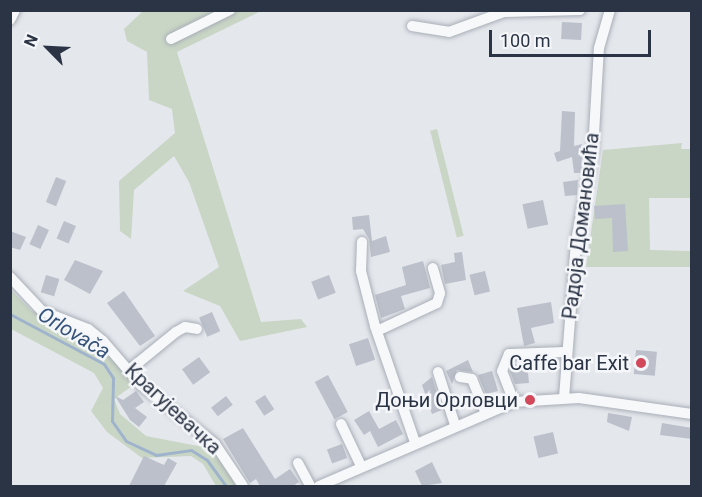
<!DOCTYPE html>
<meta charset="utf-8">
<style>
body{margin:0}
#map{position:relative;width:702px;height:497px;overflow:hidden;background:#e4e7ec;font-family:Roboto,sans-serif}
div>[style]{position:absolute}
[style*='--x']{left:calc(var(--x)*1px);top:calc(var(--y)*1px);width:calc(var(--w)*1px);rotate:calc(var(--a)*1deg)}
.green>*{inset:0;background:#c9d6c5;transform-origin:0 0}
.stream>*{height:3px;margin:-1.5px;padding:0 1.5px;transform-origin:1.5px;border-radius:1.5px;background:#9fb4cc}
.building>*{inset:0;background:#bbc0ca;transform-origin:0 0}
.roads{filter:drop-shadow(0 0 2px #a9aeb7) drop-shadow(0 0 2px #a9aeb7)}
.minor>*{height:10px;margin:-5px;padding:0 5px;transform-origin:5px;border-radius:5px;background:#f7f8fa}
.dots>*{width:16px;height:16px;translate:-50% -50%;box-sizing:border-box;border:3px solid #f4f6f9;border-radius:50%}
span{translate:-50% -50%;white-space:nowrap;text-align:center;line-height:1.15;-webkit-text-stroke:5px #f4f6f9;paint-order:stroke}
.street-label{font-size:20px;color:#2b3445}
.poi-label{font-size:20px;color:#2b3445}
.right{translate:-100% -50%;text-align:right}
.water-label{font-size:21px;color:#34527a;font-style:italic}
.frame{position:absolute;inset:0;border:12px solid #2b3445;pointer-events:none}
.north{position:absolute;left:18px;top:18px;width:60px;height:60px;-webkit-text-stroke:4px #f4f6f9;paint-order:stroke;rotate:294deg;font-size:16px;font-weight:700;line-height:24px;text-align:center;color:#2b3445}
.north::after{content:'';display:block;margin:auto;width:21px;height:27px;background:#2b3445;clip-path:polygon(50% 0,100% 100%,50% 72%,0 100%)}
.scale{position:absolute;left:489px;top:30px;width:162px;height:27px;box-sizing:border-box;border:3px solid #2b3445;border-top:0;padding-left:8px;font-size:18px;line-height:21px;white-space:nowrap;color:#2b3445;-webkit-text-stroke:4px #f4f6f9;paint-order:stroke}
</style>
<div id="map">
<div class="green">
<i style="clip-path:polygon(143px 11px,261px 11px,177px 52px,261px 322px,301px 319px,307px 327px,240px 341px,220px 306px,183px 291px,219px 267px,189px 182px,174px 156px,134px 190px,131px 239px,120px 231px,119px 181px,175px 133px,172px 109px,149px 100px,147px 52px,127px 41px,124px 29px)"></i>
<i style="left:437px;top:129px;width:110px;height:7px;rotate:76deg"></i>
<i style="clip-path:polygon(682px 143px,681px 149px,691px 149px,691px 198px,649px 198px,650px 250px,691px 251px,691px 267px,586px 267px,603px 150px)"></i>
<i style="clip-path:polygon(10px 289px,32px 311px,90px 335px,105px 346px,135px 384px,114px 399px,120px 414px,146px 436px,203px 447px,206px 440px,218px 452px,236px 486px,216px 486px,203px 464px,191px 456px,142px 458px,107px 432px,91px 411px,103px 388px,94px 373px,11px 329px)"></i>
</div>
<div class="stream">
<i style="--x:10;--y:314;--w:106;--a:28"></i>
<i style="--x:104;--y:364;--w:17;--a:57"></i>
<i style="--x:113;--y:378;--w:43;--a:91.3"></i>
<i style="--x:112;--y:421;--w:24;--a:55"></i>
<i style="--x:126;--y:441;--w:33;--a:25"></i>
<i style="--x:156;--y:455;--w:35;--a:-8"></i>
<i style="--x:191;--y:450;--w:19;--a:32"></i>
<i style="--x:207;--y:460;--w:32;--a:54"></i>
</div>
<div class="building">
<i style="left:562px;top:22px;width:20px;height:17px;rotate:3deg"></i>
<i style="clip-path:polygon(562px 111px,575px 112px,574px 146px,582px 144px,585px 154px,581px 173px,574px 173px,572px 157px,557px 162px,554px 153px,560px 151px)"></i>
<i style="left:56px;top:177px;width:11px;height:27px;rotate:22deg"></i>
<i style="clip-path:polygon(578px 180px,577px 195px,565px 196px,563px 182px)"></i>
<i style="left:543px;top:200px;width:25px;height:21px;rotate:78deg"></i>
<i style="clip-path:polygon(625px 204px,628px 251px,613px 252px,612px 218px,595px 219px,594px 206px)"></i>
<i style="clip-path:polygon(369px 215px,372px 241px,386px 236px,390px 252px,371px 257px,369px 239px,363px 229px,353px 230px,352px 217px)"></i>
<i style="left:64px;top:221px;width:13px;height:19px;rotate:23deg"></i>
<i style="left:38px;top:225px;width:12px;height:21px;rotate:24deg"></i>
<i style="clip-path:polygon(10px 231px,26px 237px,20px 250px,10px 247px)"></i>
<i style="clip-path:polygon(462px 252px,466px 280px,445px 284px,441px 265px,455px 262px,454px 253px)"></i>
<i style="clip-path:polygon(75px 260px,103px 271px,90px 294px,64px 280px)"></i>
<i style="clip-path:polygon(423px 261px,430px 288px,401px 296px,405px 309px,381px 318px,375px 295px,406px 285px,402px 267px)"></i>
<i style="left:485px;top:271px;width:21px;height:16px;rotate:76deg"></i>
<i style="left:46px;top:275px;width:14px;height:18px;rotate:17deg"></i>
<i style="left:329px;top:275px;width:19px;height:19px;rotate:69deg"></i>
<i style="clip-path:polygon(124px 291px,155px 336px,140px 346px,107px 303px)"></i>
<i style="clip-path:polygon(551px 302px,554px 323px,531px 328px,535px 343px,524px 346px,517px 308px)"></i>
<i style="left:212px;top:312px;width:21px;height:14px;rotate:67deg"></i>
<i style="left:368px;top:338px;width:23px;height:20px;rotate:72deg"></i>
<i style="left:636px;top:350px;width:21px;height:24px;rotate:5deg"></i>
<i style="left:199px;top:357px;width:19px;height:21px;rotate:54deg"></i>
<i style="clip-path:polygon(468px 360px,473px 372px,457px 370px,452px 384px,446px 371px)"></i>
<i style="clip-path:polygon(527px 363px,529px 383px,515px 384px,510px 371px,513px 365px)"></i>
<i style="clip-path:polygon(492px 371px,498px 391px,486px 394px,478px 375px)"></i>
<i style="left:328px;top:375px;width:42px;height:15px;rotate:62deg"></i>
<i style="clip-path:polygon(432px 377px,442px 410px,432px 414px,422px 385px)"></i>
<i style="clip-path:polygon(136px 391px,144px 402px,135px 408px,147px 417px,139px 427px,130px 420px,115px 396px,123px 400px)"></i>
<i style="left:265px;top:395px;width:17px;height:12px;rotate:57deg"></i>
<i style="left:226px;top:396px;width:11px;height:19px;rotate:52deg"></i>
<i style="clip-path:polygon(369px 411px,379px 429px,396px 420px,403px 434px,378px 447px,370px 431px,364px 435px,354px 420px)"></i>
<i style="clip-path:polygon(608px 413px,632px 417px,629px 431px,607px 422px)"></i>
<i style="clip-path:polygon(662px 423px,692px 428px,692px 439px,660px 435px)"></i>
<i style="clip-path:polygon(243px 428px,275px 479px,290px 469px,299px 482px,293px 486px,260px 486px,256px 479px,250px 483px,223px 439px)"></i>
<i style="left:553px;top:432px;width:22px;height:20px;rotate:77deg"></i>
<i style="left:342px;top:444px;width:15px;height:16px;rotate:70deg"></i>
<i style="clip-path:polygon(144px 456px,164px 465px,168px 458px,177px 463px,164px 486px,129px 486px)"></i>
<i style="clip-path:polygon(432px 462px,442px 483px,422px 486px,415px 471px)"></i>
</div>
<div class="roads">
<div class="minor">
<i style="--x:10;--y:20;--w:11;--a:-63"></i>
<i style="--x:412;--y:26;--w:37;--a:9"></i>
<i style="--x:449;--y:32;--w:59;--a:-20"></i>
<i style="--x:504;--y:12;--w:76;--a:-1.5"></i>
<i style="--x:171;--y:39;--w:66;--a:-26.2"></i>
<i style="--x:362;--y:242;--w:29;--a:92"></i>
<i style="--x:361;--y:271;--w:57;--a:75.7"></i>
<i style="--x:375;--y:326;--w:123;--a:71"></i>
<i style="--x:10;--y:277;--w:47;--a:46.7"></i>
<i style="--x:42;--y:311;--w:49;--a:21.4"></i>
<i style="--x:88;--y:329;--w:19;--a:39"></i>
<i style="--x:103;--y:341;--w:58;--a:49.2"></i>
<i style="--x:141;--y:385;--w:95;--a:38.6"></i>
<i style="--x:215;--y:444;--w:50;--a:56.3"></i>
<i style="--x:377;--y:331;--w:66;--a:-25"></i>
<i style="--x:437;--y:303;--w:10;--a:-73"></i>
<i style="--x:440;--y:293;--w:26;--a:-106"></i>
<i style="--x:128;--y:371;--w:62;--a:-39.1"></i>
<i style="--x:176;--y:332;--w:10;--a:-29"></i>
<i style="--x:185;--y:327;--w:12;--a:9"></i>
<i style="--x:438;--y:372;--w:56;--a:72.2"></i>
<i style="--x:460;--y:377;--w:12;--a:9"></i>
<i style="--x:472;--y:379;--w:35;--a:68"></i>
<i style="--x:564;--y:398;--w:157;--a:-85.6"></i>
<i style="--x:576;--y:241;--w:92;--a:-79.3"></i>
<i style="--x:593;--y:151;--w:103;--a:-86.7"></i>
<i style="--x:599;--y:48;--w:40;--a:-74"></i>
<i style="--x:514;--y:402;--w:33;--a:-111"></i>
<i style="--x:502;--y:371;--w:18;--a:-68"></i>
<i style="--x:509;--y:354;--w:57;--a:-2"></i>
<i style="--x:341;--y:424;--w:47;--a:64.5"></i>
<i style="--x:298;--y:463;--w:26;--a:62"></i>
<i style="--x:319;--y:486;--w:212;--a:-23.3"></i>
<i style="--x:514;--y:402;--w:65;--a:-3.5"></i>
<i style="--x:579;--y:398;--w:114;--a:8.1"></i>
</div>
</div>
<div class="dots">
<i style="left:641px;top:363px;background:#d1495b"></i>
<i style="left:530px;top:400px;background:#d1495b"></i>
</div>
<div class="street-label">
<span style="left:581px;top:226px;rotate:-83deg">Радоја Домановића</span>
<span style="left:173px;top:409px;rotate:43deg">Крагујевачка</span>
</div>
<div class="poi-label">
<span class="right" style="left:629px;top:363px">Caffe bar Exit</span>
<span class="right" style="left:518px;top:400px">Доњи Орловци</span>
</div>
<div class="water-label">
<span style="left:74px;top:333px;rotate:31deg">Orlovača</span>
</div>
<div class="frame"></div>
<div class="north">N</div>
<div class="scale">100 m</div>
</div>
